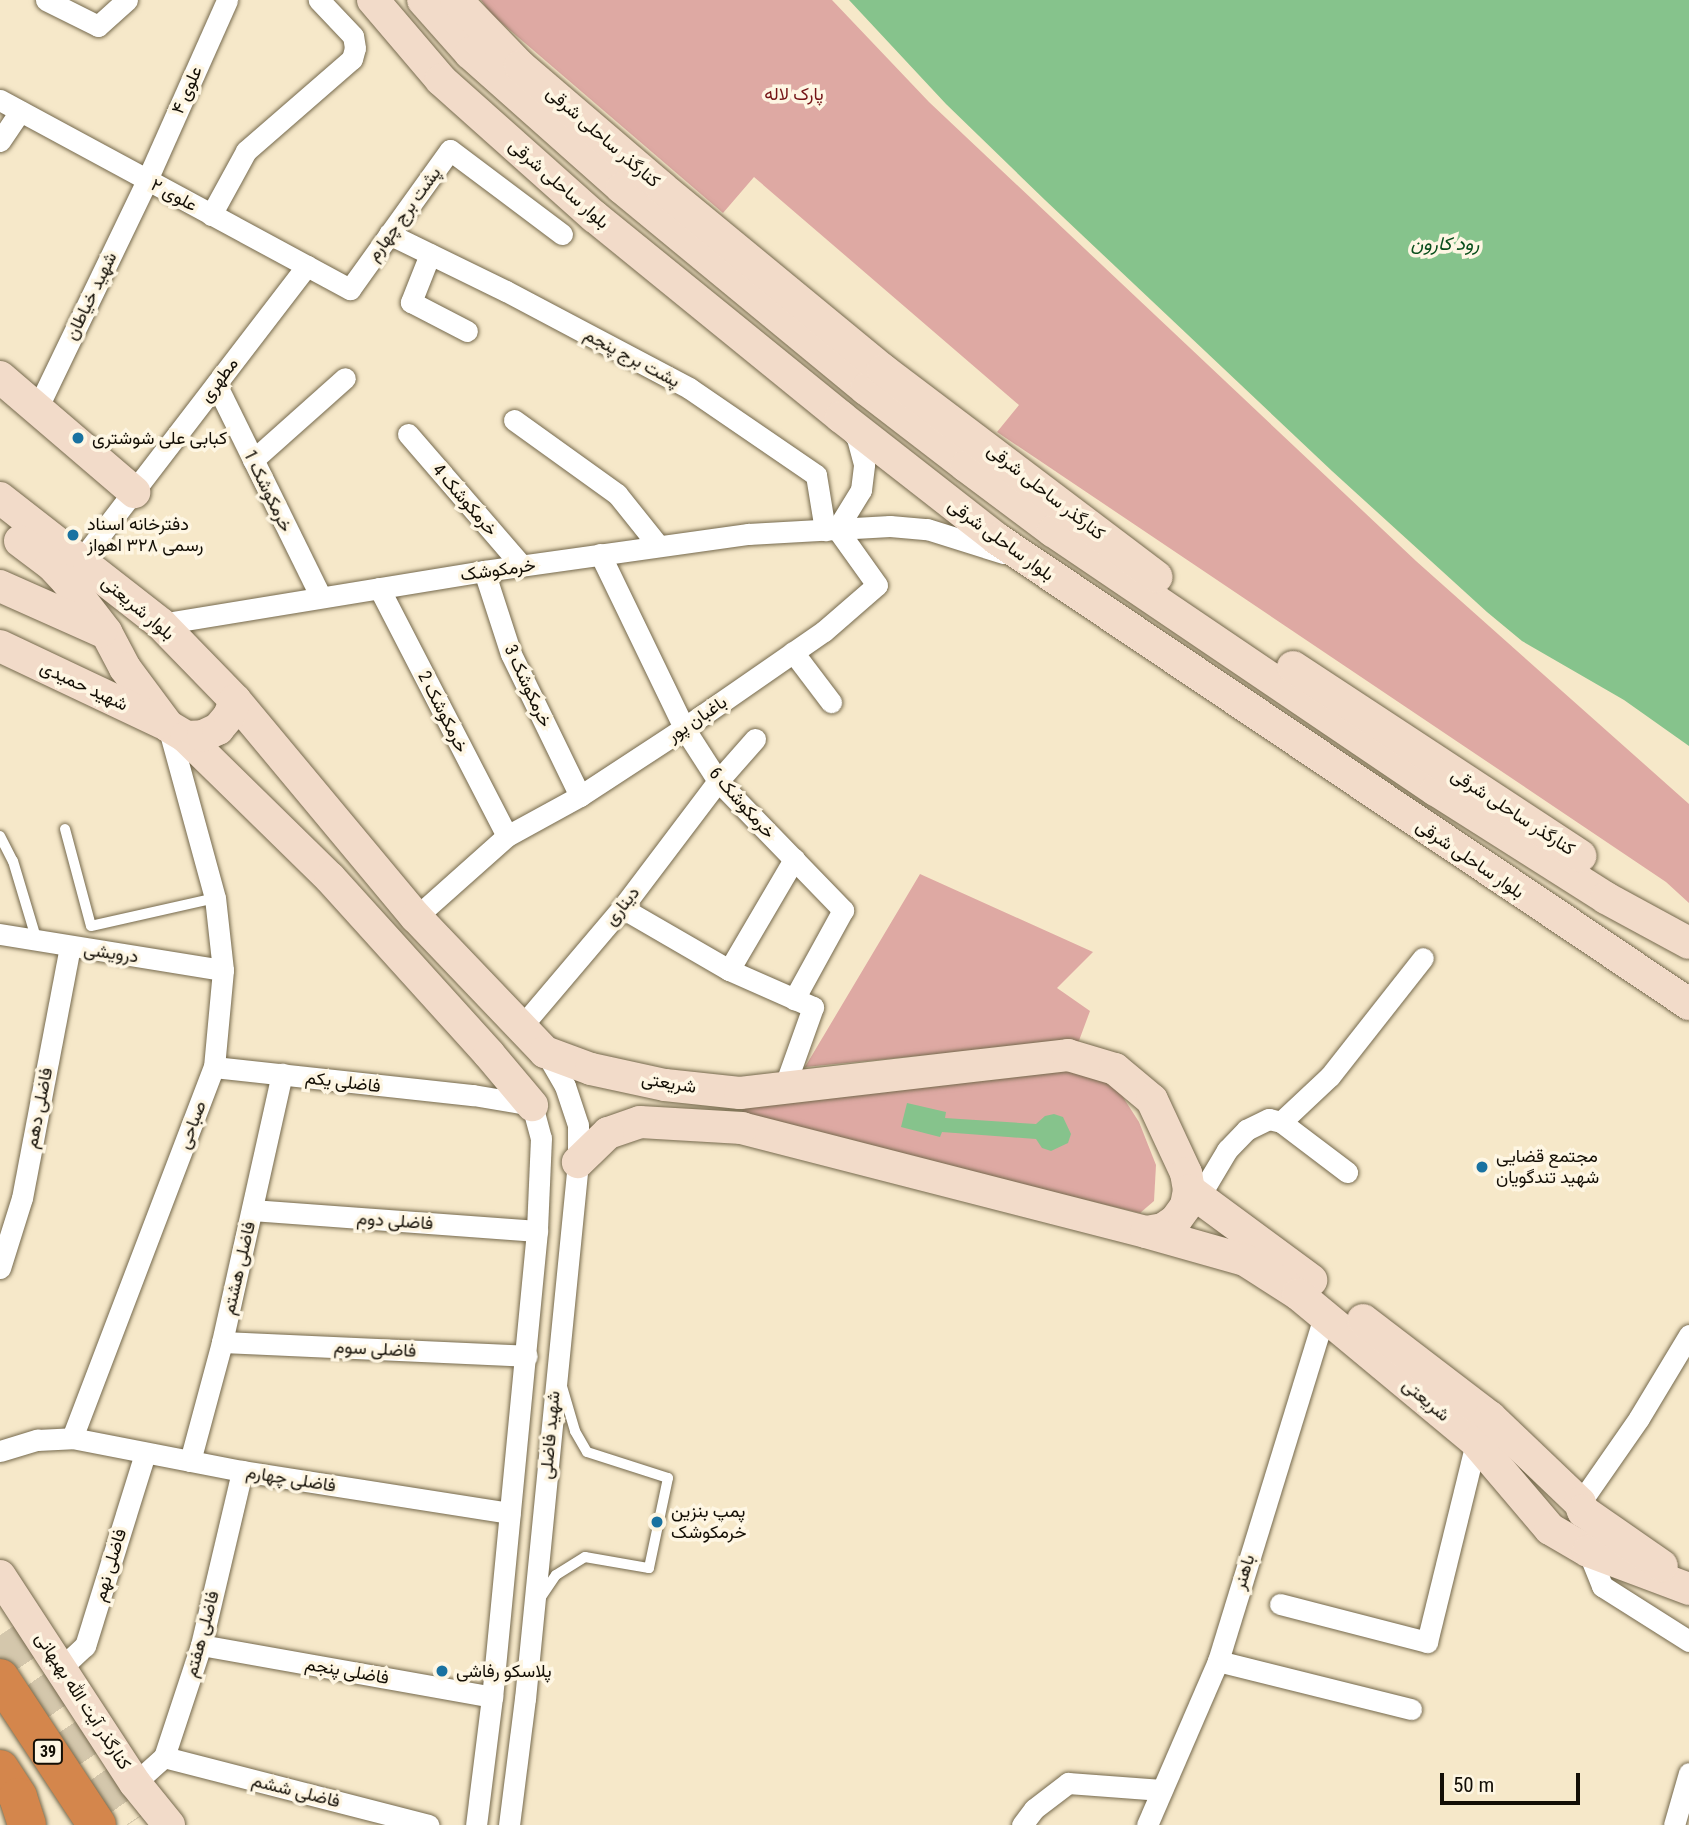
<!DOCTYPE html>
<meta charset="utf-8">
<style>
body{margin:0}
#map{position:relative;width:1689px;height:1825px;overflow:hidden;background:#f6e8c9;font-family:"Roboto Condensed",Vazirmatn,sans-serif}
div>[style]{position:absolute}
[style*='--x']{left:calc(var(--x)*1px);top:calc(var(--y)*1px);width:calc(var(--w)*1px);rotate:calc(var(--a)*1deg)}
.green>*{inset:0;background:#dea9a3}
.water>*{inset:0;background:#86c38c}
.highway-tunnel>*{height:38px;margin-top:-19px;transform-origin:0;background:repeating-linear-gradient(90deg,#d4c7ac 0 38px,transparent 0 57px)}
.roads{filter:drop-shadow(0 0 2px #75694d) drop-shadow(0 0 2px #75694d)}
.lane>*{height:10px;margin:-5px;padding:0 5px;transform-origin:5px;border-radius:5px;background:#fff}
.street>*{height:21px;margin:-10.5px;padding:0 10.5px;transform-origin:10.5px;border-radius:10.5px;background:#fff}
.secondary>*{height:32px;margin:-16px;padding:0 16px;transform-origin:16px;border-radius:16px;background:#f2dbc9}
.highway>*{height:38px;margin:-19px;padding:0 19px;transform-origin:19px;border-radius:19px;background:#d4864c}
.dots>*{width:19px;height:19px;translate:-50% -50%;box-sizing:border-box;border:4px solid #fef6e3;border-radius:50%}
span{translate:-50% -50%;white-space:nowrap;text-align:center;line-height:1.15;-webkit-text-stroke:7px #fef6e3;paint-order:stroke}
.shield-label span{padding:2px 5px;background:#fef6e3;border:2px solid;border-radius:5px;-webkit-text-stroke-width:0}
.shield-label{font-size:16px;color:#130e05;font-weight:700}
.street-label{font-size:18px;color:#130e05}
.park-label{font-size:18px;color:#751416}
.poi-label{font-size:18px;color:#130e05}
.left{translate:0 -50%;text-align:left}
.water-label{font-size:19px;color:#074d1a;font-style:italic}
.scale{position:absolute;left:1440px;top:1773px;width:140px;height:32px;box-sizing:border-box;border:4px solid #130e05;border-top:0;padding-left:9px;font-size:21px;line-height:24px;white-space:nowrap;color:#130e05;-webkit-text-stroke:5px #fef6e3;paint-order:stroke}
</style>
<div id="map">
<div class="green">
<i style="clip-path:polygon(481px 0,832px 0,929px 102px,1416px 561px,1689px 804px,1689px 903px,1666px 882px,997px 432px,1019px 405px,754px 177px,723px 213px,491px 14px)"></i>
<i style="clip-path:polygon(920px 874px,1093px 952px,1057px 988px,1090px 1011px,1077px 1046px,1052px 1043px,805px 1067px)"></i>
<i style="clip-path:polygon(1065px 1064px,1110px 1077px,1139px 1122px,1156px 1165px,1154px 1201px,1140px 1213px,743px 1118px,742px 1102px)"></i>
</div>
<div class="water">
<i style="clip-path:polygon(849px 0,1689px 0,1689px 746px,1624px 700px,1522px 641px,1487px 612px,1332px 471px,1045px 200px,946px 104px)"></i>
<i style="clip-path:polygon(907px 1103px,946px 1112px,945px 1118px,1036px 1124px,1045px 1116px,1054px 1114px,1063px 1117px,1071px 1134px,1068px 1143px,1051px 1151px,1042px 1148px,1036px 1139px,942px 1132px,940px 1137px,901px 1127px)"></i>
</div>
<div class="highway-tunnel">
<i style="--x:0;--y:1635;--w:229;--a:56"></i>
</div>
<div class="roads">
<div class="lane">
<i style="--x:65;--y:829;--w:100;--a:75"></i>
<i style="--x:91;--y:926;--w:127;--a:-12.7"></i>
<i style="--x:0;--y:836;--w:28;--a:63"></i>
<i style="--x:13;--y:861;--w:84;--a:73.3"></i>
<i style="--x:539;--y:1600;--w:30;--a:-56"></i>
<i style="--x:556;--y:1575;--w:34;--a:-32"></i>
<i style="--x:585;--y:1557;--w:65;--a:9.8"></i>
<i style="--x:649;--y:1568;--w:92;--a:-78.1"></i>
<i style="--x:668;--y:1478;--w:85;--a:-162.2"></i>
<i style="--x:587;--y:1452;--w:24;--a:-120"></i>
<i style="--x:575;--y:1431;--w:50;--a:-106.3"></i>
</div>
<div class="street">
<i style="--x:46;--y:0;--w:58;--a:26.6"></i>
<i style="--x:98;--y:26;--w:39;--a:-42"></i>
<i style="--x:0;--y:100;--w:398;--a:28.4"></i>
<i style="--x:350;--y:289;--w:171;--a:-54.3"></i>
<i style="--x:450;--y:150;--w:140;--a:36.9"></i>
<i style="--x:0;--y:141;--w:36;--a:-56"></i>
<i style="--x:211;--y:215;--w:73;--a:-61.3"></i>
<i style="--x:246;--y:151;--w:140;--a:-41"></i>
<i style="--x:352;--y:59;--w:11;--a:-75"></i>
<i style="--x:355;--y:48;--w:12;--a:-99"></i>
<i style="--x:353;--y:36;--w:50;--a:-133.4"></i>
<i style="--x:389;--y:234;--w:130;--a:26"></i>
<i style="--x:506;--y:291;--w:207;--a:27.9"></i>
<i style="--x:689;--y:388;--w:154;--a:34.4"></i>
<i style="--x:816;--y:475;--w:56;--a:80.7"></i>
<i style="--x:430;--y:254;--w:52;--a:111.6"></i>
<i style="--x:411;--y:302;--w:63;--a:27.4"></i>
<i style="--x:216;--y:384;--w:237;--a:63.8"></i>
<i style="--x:36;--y:411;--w:256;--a:-64.3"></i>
<i style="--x:147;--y:180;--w:197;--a:-66"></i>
<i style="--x:514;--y:420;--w:127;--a:35.7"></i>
<i style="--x:617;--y:494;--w:64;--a:51.3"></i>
<i style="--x:408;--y:434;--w:174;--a:49.2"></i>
<i style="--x:253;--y:460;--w:123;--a:-41.7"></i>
<i style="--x:837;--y:529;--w:46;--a:-58.4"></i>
<i style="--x:861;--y:490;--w:26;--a:-83"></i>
<i style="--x:864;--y:464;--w:27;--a:-105"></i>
<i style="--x:857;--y:438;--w:14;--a:-129"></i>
<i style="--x:600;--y:554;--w:193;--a:64.2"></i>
<i style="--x:684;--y:728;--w:63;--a:57.3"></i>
<i style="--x:718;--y:781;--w:180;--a:45.9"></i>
<i style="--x:843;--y:910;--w:102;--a:118.8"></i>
<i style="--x:81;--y:560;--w:371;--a:-52.5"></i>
<i style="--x:484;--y:571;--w:87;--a:72"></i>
<i style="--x:511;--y:654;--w:158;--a:64.1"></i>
<i style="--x:379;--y:588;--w:279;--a:62.7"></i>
<i style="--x:161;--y:624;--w:327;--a:-9.3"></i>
<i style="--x:484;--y:571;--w:267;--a:-8"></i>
<i style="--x:748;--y:534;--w:142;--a:-3.2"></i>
<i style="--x:890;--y:526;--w:37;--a:5"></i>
<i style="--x:927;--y:529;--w:80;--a:17.5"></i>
<i style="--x:793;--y:652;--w:63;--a:52.8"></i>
<i style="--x:622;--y:908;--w:124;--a:30.1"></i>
<i style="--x:729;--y:970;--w:92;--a:23.8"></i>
<i style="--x:813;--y:1007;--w:86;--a:109.7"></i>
<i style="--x:416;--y:917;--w:122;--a:-41.7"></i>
<i style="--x:507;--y:836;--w:83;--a:-28.7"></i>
<i style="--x:580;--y:796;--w:124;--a:-33.2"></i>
<i style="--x:684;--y:728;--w:170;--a:-34.7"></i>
<i style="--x:824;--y:631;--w:70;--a:-41"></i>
<i style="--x:877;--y:585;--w:69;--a:-125.5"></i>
<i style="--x:0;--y:934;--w:226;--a:9.2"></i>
<i style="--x:729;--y:970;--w:129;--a:-59.6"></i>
<i style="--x:521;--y:1027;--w:156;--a:-49.7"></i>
<i style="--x:622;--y:908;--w:159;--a:-52.9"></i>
<i style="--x:718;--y:781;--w:56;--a:-48.6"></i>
<i style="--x:214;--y:1067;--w:261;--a:6.2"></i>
<i style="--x:473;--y:1095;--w:60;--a:9.6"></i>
<i style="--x:532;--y:1105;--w:34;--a:75"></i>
<i style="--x:541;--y:1138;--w:93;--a:92.5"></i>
<i style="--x:537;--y:1231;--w:468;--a:95.5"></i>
<i style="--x:492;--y:1697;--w:129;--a:97.1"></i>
<i style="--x:1281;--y:1122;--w:83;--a:37.1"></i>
<i style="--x:1199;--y:1197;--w:55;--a:-59.2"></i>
<i style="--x:1227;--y:1150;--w:28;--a:-46"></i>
<i style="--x:1246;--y:1130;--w:25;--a:-26"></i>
<i style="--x:1269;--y:1119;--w:12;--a:14"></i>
<i style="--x:1281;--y:1122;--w:67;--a:-43.2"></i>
<i style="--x:1330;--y:1076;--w:150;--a:-51.8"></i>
<i style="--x:252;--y:1210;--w:286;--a:4.2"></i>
<i style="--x:0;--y:1268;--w:73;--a:-72.6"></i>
<i style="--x:22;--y:1198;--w:256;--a:-79.2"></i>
<i style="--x:222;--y:1342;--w:305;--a:2.6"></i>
<i style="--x:72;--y:1438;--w:173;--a:11"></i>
<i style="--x:242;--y:1471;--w:271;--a:8.9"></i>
<i style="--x:0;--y:1451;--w:39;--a:-17"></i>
<i style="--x:37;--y:1440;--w:35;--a:-3"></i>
<i style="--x:72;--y:1438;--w:397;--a:-69.1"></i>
<i style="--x:214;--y:1067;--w:97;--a:-84.7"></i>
<i style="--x:223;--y:970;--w:72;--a:-96.3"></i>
<i style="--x:215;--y:898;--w:178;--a:-105.3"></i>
<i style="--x:190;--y:1461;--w:123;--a:-74.9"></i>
<i style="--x:222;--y:1342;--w:275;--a:-77.4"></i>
<i style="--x:1580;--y:1503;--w:103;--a:-55.2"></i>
<i style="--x:1639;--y:1418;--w:97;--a:-58.9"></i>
<i style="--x:1588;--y:1551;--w:38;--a:68"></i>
<i style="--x:1602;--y:1586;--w:103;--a:32.3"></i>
<i style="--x:1280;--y:1604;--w:152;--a:14.5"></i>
<i style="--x:1427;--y:1642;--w:206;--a:-76.2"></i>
<i style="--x:201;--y:1645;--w:296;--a:10.1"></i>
<i style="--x:1218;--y:1661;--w:199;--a:14"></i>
<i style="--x:61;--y:1668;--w:33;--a:-43"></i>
<i style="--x:85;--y:1646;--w:202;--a:-72.7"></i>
<i style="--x:164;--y:1757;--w:273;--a:14.4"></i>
<i style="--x:135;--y:1783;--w:39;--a:-42"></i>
<i style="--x:164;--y:1757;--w:118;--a:-71.7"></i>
<i style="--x:201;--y:1645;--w:179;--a:-76.7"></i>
<i style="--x:509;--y:1825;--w:127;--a:-82.8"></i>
<i style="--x:525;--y:1699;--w:540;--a:-84.36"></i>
<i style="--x:578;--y:1162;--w:37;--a:-90"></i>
<i style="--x:578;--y:1125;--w:41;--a:-108.4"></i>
<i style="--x:565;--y:1086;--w:39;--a:-120"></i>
<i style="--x:1022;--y:1825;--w:20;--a:-53"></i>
<i style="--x:1034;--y:1809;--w:43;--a:-37.4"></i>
<i style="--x:1068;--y:1783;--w:94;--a:4.3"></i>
<i style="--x:1147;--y:1825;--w:179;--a:-66.6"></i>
<i style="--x:1218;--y:1661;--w:363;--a:-72.9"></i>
<i style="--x:1674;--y:1825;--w:54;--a:-73.9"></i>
</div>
<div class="secondary">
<i style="--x:373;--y:0;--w:105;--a:49.6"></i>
<i style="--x:441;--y:80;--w:206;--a:41.7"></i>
<i style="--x:595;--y:217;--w:317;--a:39.1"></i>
<i style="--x:841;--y:417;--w:198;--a:38"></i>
<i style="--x:997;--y:539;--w:834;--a:33.9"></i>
<i style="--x:423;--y:0;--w:71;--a:48.4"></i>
<i style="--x:470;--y:53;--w:203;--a:41.6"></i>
<i style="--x:622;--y:188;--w:316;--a:39.5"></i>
<i style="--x:866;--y:389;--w:126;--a:37.6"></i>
<i style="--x:966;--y:466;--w:109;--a:36.8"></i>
<i style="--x:1053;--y:531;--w:462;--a:34.1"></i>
<i style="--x:1436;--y:790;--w:201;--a:32.4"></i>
<i style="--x:1606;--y:898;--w:94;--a:28.5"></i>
<i style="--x:456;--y:0;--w:92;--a:45.9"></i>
<i style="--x:520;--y:66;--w:186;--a:40.6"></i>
<i style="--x:661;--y:187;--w:288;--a:39.5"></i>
<i style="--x:883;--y:370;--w:343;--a:37.1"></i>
<i style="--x:0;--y:377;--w:177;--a:40.6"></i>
<i style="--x:0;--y:498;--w:204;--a:38"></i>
<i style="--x:161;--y:624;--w:106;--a:45.8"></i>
<i style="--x:235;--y:700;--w:283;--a:50.2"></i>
<i style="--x:416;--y:917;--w:187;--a:46.3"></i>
<i style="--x:545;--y:1052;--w:49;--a:20.3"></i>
<i style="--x:591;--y:1069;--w:76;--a:12.2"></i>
<i style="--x:665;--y:1085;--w:75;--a:6.1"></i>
<i style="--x:740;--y:1093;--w:330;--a:-6.6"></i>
<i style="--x:1068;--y:1055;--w:49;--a:16.6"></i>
<i style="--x:1115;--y:1069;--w:48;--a:40"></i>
<i style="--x:1152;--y:1100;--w:81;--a:65"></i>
<i style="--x:1186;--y:1173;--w:17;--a:80"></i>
<i style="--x:1189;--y:1190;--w:16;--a:101"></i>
<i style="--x:1186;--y:1206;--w:17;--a:126"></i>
<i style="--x:1176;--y:1220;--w:16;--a:145"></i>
<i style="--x:1163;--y:1229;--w:17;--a:170"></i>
<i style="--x:1146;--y:1232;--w:417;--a:-165.6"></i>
<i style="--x:742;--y:1128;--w:102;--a:-176.6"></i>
<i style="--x:640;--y:1122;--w:34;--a:161"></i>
<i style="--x:608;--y:1133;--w:42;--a:136"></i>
<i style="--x:20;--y:541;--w:39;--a:37"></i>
<i style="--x:51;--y:564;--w:22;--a:47"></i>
<i style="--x:66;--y:580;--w:66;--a:52.4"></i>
<i style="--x:106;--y:632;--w:41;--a:62.2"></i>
<i style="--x:125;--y:668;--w:72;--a:53.4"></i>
<i style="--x:168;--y:726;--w:21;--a:31"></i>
<i style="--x:186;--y:737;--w:202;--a:44.4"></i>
<i style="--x:330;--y:878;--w:237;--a:47.9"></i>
<i style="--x:489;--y:1054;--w:67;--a:49.9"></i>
<i style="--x:0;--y:586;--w:111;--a:24"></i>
<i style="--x:0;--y:646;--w:180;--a:25.3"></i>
<i style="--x:1293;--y:667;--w:344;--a:33.3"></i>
<i style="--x:186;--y:737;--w:17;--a:-3"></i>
<i style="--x:203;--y:736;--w:17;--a:-25"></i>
<i style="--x:218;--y:729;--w:17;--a:-50"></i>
<i style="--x:229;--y:716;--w:17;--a:-69"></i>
<i style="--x:1189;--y:1190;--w:152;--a:36.4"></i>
<i style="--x:1146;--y:1232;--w:103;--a:15.8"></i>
<i style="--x:1245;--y:1260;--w:63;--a:32.7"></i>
<i style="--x:1298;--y:1294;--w:231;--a:39.7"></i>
<i style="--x:1476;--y:1442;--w:114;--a:49.6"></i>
<i style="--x:1550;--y:1529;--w:44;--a:30.1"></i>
<i style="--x:1588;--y:1551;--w:108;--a:20.6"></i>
<i style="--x:1363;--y:1320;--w:160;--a:37.4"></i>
<i style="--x:1490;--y:1417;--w:124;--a:43.7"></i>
<i style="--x:1580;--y:1503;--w:9;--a:69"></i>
<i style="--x:1583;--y:1511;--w:96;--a:34.8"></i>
<i style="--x:0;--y:1576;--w:247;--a:56.9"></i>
<i style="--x:135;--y:1783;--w:54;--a:51"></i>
</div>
<div class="highway">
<i style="--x:0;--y:1678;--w:176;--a:56.6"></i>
<i style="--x:0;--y:1769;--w:33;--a:57"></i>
<i style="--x:18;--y:1797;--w:29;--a:72"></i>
</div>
</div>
<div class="dots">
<i style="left:78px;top:438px;background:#1972a1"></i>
<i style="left:73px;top:535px;background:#1972a1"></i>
<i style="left:1482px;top:1167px;background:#1972a1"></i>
<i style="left:657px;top:1522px;background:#1972a1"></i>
<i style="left:442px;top:1671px;background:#1972a1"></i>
</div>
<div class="shield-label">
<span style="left:48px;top:1752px">39</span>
</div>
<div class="street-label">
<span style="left:187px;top:90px;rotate:-66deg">علوی ۴</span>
<span style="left:603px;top:137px;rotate:41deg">کنارگذر ساحلی شرقی</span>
<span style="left:559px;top:184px;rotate:41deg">بلوار ساحلی شرقی</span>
<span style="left:174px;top:195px;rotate:28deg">علوی ۲</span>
<span style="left:404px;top:214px;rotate:-54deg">پشت برج چهارم</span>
<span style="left:91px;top:296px;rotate:-64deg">شهید خیاطان</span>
<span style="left:632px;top:358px;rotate:28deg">پشت برج پنجم</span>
<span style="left:219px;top:380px;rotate:-53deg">مطهری</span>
<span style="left:268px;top:491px;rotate:64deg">خرمکوشک 1</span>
<span style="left:1046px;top:492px;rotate:38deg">کنارگذر ساحلی شرقی</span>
<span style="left:465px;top:500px;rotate:49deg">خرمکوشک 4</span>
<span style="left:1001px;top:540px;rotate:36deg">بلوار ساحلی شرقی</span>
<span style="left:498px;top:570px;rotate:-8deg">خرمکوشک</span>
<span style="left:138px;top:608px;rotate:40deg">بلوار شریعتی</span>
<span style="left:84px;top:686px;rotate:25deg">شهید حمیدی</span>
<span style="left:528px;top:686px;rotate:65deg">خرمکوشک 3</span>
<span style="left:443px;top:712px;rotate:63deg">خرمکوشک 2</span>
<span style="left:697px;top:719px;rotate:-34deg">باغبان پور</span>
<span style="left:742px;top:803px;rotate:48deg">خرمکوشک 6</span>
<span style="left:1513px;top:812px;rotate:33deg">کنارگذر ساحلی شرقی</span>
<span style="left:1470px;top:859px;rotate:34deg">بلوار ساحلی شرقی</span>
<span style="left:622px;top:906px;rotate:-51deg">دیناری</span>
<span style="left:111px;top:953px;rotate:8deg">درویشی</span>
<span style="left:343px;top:1082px;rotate:7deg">فاضلی یکم</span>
<span style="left:669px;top:1083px;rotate:9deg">شریعتی</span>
<span style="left:39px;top:1108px;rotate:-79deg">فاضلی دهم</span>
<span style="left:192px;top:1125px;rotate:-69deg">صباحی</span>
<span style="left:395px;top:1221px;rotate:4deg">فاضلی دوم</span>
<span style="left:239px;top:1268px;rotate:-77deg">فاضلی هشتم</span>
<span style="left:375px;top:1349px;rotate:3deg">فاضلی سوم</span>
<span style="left:1426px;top:1400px;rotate:40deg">شریعتی</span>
<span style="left:550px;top:1435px;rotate:-85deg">شهید فاضلی</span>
<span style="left:291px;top:1479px;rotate:9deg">فاضلی چهارم</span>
<span style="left:110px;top:1565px;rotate:-73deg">فاضلی نهم</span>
<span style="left:1244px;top:1572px;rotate:-73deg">باهنر</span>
<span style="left:202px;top:1634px;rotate:-75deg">فاضلی هفتم</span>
<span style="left:347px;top:1671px;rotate:10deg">فاضلی پنجم</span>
<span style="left:83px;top:1701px;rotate:57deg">کنارگذر آیت الله بهبهانی</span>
<span style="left:296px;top:1791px;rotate:14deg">فاضلی ششم</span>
</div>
<div class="park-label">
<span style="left:794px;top:94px">پارک لاله</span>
</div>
<div class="poi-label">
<span class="left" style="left:92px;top:438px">کبابی علی شوشتری</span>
<span class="left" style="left:87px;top:535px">دفترخانه اسناد<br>رسمی ۳۲۸ اهواز</span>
<span class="left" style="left:1496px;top:1167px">مجتمع قضایی<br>شهید تندگویان</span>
<span class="left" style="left:671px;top:1522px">پمپ بنزین<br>خرمکوشک</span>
<span class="left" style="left:456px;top:1671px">پلاسکو رفاشی</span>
</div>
<div class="water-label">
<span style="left:1445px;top:244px">رود کارون</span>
</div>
<div class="scale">50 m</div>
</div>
